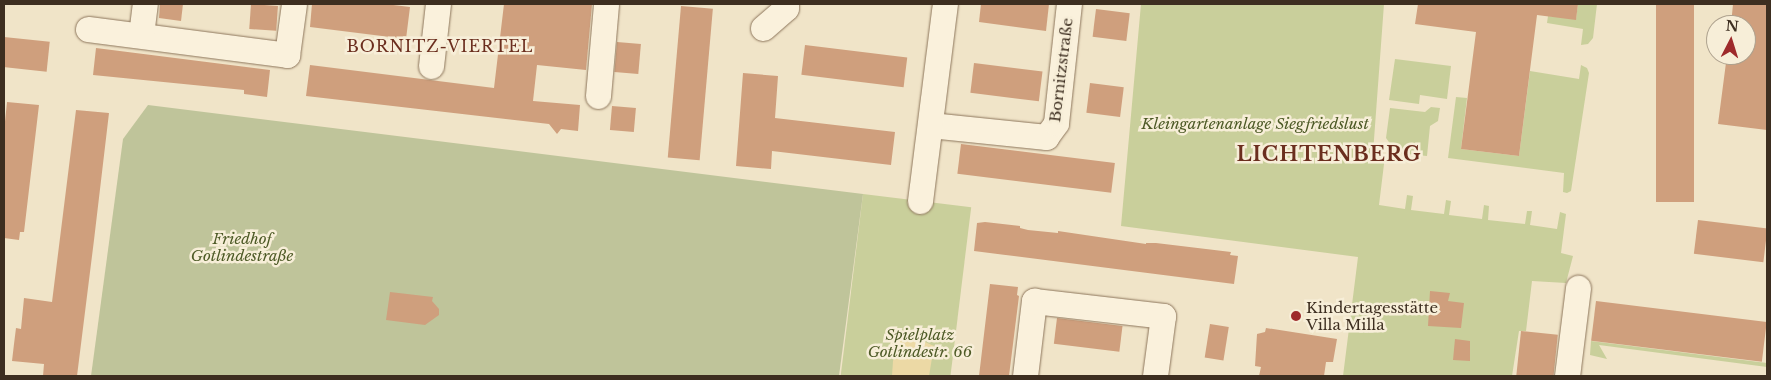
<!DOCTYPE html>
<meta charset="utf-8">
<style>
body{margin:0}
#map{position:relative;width:1771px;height:380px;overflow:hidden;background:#f0e4c8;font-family:"Libre Baskerville",serif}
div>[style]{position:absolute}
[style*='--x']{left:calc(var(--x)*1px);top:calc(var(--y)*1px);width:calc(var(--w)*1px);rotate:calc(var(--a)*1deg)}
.green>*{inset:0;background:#c9cf9b;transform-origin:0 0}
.sand>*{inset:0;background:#ecd9a5}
.cemetery>*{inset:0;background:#bfc49a}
.building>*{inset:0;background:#cf9f7d;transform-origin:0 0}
.roads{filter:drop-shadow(0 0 1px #8d765c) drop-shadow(0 0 1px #8d765c)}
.minor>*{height:25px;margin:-12.5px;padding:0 12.5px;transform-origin:12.5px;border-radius:12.5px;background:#faf1dc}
.dots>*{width:14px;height:14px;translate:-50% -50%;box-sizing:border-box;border:2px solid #f7eed8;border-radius:50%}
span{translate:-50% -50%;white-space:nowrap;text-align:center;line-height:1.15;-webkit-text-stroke:5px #f7eed8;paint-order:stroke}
.street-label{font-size:15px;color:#3d2e20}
.park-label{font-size:15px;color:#4d5a26;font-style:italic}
.poi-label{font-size:15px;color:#3d2e20}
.left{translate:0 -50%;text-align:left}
.neighbourhood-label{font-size:16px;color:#6b2e1e;letter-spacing:1px}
.district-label{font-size:20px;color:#6b2e1e;font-weight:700;letter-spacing:1px}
.frame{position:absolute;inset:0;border:5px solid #3d2e20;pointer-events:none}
.north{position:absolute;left:1706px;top:15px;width:50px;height:50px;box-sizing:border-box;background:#f7eed8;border:1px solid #ada18e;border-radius:50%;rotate:5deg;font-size:14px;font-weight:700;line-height:20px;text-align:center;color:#3d2e20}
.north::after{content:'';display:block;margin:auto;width:18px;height:22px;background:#9e2a2b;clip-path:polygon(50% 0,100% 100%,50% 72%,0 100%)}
</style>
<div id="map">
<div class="green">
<i style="clip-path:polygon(1141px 4px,1384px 4px,1373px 153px,1385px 156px,1379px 205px,1405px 209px,1407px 195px,1413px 196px,1411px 210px,1444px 214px,1446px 200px,1451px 201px,1449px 215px,1482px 219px,1484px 205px,1489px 206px,1488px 220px,1525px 224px,1527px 211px,1532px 211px,1530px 225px,1557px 229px,1560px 212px,1566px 214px,1561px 253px,1573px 256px,1566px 283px,1532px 281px,1526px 331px,1519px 331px,1512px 376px,1343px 376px,1358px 257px,1121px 226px)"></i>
<i style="clip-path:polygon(1578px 4px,1597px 4px,1593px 38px,1588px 44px,1581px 45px,1583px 29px,1547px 23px,1548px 16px,1576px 19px)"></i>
<i style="clip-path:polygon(1395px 59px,1451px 66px,1447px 99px,1420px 95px,1419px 104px,1389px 100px)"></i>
<i style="clip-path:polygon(1581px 65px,1587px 68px,1589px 73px,1571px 191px,1567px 193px,1563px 192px,1564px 173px,1448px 158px,1456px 97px,1467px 98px,1461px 149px,1519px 156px,1530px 71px,1579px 79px)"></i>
<i style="clip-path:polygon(1431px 107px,1440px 108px,1438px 121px,1430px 126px,1427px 156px,1397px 153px,1386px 138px,1390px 108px,1425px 112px)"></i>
<i style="left:863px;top:194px;width:109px;height:184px;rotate:7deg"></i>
<i style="clip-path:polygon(1591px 341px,1767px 363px,1767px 367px,1599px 345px,1607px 359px,1590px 355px)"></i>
</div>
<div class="sand">
<i style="clip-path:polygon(900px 337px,914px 337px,934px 346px,929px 376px,892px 376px,893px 361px)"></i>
</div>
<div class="cemetery">
<i style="clip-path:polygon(148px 105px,863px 194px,839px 376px,91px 376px,123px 139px)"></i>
</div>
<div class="building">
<i style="clip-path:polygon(160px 4px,183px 4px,181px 21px,159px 18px)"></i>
<i style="left:251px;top:4px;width:27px;height:25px;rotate:4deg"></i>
<i style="clip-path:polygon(312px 4px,385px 4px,410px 7px,406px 39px,310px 27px)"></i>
<i style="clip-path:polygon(504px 4px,592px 4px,586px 70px,537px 65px,533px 101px,580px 105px,578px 131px,561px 129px,557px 134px,549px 124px,306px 96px,310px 65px,494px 88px)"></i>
<i style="clip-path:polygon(981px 4px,1049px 4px,1046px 31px,979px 22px)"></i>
<i style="clip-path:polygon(1418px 4px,1578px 4px,1576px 20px,1537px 15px,1519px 156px,1461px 149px,1476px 32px,1415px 24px)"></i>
<i style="left:1656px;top:4px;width:38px;height:198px"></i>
<i style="clip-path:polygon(1733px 4px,1767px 4px,1767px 130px,1718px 124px,1727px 55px,1746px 55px,1746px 25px,1731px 25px)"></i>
<i style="left:681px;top:6px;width:32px;height:152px;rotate:5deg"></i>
<i style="left:1096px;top:9px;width:34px;height:28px;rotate:7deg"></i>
<i style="left:4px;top:37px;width:46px;height:30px;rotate:6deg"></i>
<i style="left:617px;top:42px;width:24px;height:30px;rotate:5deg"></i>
<i style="left:805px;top:45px;width:103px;height:30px;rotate:7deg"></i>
<i style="clip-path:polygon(96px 48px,270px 70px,267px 97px,244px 94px,244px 90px,93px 75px)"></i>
<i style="left:974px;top:63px;width:69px;height:30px;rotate:7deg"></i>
<i style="clip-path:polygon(743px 73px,778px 76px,775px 118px,895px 132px,891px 165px,772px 151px,771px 169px,736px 166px)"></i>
<i style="left:1090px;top:83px;width:34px;height:30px;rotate:7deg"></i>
<i style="clip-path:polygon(7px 102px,39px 105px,24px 232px,20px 232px,19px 240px,4px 238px,4px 131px)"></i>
<i style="left:612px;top:106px;width:24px;height:24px;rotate:5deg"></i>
<i style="clip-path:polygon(76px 110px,109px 113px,94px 240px,77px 376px,43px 376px,44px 364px,12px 361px,14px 344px,16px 328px,21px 329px,24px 298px,52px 302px)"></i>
<i style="left:961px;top:144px;width:155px;height:30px;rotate:7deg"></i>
<i style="left:1698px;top:220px;width:70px;height:34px;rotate:7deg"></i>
<i style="clip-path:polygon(985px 222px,1020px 226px,1020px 228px,1028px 230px,1058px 233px,1058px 231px,1146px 244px,1146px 243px,1156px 243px,1231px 252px,1230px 255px,1238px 256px,1234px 284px,974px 251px,977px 223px)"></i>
<i style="clip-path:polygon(990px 284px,1018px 287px,1017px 295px,1019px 296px,1009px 376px,979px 376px)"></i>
<i style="clip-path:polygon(1430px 291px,1450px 293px,1448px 301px,1464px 303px,1461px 328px,1428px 326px)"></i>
<i style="clip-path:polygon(390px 292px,433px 297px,432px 301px,439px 309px,439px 315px,425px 325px,386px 320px)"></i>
<i style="left:1596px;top:301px;width:172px;height:40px;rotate:7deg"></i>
<i style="left:1057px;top:318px;width:66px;height:26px;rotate:7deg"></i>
<i style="left:1210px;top:324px;width:19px;height:34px;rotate:9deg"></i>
<i style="clip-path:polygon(1266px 328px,1337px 339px,1333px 362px,1326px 362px,1324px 376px,1259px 376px,1261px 367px,1255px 366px,1257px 334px,1265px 332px)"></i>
<i style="left:1521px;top:331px;width:37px;height:45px;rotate:6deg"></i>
<i style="clip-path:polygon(1455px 339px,1470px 341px,1470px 361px,1453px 360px)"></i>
</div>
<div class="roads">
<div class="minor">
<i style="--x:763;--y:28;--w:30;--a:-41"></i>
<i style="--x:786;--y:8;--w:4;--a:-90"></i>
<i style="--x:88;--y:29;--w:201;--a:7.4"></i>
<i style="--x:287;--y:55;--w:51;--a:-82.2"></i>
<i style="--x:141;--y:35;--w:31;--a:-83"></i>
<i style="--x:431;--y:66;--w:62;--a:-83.6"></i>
<i style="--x:598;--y:96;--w:92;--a:-85"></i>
<i style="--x:930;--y:125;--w:117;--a:5.9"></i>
<i style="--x:1046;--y:137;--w:17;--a:-54"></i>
<i style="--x:1056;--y:123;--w:120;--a:-83.8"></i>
<i style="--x:920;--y:201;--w:199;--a:-82.8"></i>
<i style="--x:1025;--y:376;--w:76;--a:-83.2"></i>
<i style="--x:1034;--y:301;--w:130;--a:6.6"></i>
<i style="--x:1163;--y:316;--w:61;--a:97.6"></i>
<i style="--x:1567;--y:376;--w:89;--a:-82.9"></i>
</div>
</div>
<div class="dots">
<i style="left:1296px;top:316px;background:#9e2a2b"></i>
</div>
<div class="street-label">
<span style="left:1061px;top:70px;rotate:-83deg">Bornitzstraße</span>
</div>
<div class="park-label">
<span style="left:1255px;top:124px">Kleingartenanlage Siegfriedslust</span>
<span style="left:242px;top:247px">Friedhof<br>Gotlindestraße</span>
<span style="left:920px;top:343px">Spielplatz<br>Gotlindestr. 66</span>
</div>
<div class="poi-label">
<span class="left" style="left:1306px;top:316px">Kindertagesstätte<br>Villa Milla</span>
</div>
<div class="neighbourhood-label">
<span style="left:440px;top:46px">BORNITZ-VIERTEL</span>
</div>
<div class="district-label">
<span style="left:1329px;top:154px">LICHTENBERG</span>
</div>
<div class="frame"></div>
<div class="north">N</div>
</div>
